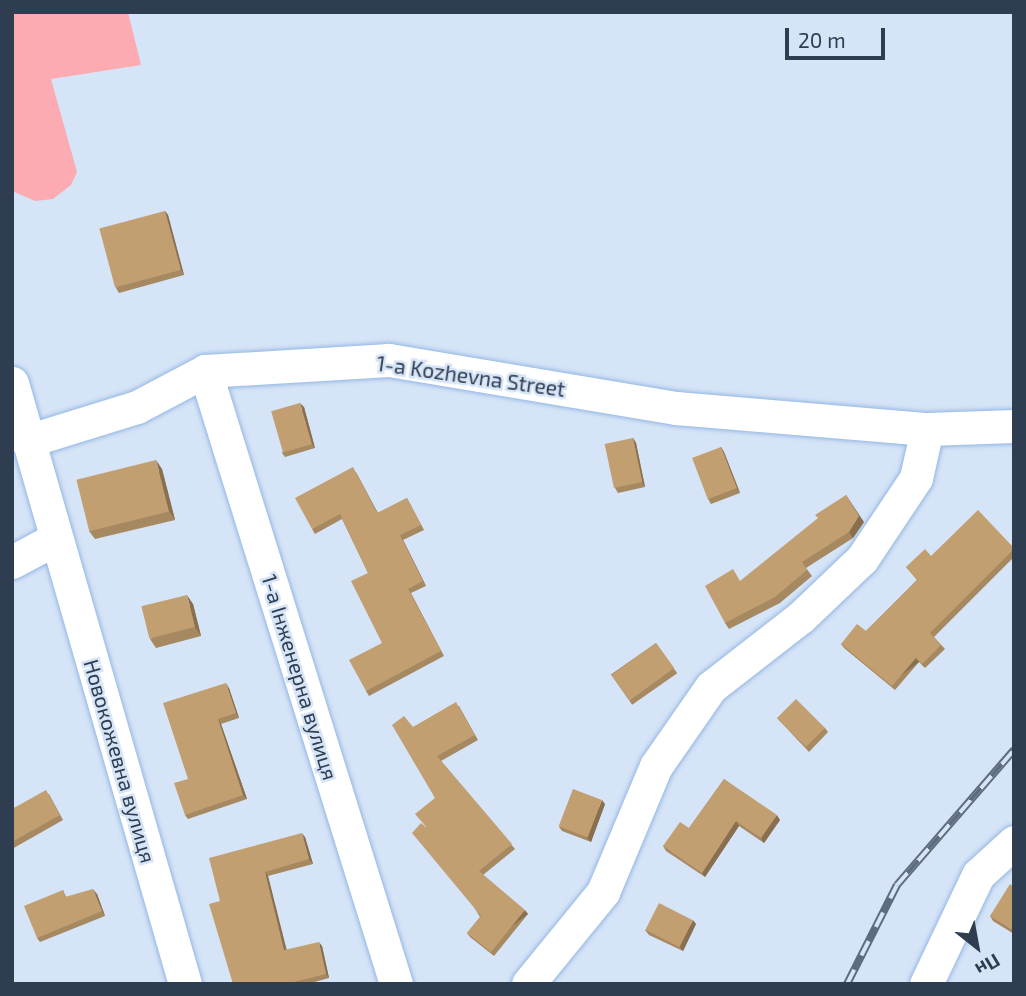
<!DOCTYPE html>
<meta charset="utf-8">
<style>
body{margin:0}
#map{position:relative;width:1026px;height:996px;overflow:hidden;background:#d6e4f7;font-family:"Exo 2",sans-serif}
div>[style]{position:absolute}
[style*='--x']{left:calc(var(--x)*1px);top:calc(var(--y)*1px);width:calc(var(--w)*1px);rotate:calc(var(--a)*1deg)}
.green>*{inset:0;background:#fbabb1}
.roads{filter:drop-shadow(0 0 2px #94b7e3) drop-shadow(0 0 2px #94b7e3)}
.minor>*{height:33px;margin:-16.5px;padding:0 16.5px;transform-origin:16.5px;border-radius:16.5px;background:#fff}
.rail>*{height:8px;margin-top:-4px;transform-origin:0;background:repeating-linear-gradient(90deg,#d6e4f7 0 16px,#5d6c7e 0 32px);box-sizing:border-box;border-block:2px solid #5d6c7e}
.wall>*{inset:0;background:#a68961;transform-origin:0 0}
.shaded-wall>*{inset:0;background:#876f4f;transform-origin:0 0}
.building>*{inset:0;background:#c19f71;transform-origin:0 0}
span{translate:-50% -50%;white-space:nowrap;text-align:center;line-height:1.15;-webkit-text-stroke:5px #d6e4f7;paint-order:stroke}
.street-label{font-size:21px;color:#2e3d4f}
.frame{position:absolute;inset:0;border:14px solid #2e3d4f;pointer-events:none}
.north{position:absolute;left:942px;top:912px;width:70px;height:70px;-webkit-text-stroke:5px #d6e4f7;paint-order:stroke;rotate:149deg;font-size:19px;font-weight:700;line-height:28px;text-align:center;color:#2e3d4f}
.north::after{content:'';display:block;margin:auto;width:24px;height:32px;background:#2e3d4f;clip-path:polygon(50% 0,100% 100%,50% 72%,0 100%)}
.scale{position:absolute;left:785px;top:28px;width:100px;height:32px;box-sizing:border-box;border:4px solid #2e3d4f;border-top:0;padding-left:9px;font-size:21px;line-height:24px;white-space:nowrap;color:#2e3d4f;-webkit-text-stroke:5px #d6e4f7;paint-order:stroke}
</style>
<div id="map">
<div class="green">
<i style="clip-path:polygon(12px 12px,128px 12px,141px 65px,51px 79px,77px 172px,71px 185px,53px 199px,35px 201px,12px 191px)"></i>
</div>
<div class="roads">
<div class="minor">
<i style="--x:205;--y:371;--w:642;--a:72.69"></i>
<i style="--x:12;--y:383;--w:625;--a:73.94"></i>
<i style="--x:27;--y:441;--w:115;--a:-17.2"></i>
<i style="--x:137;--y:407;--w:77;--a:-27.9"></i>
<i style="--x:205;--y:371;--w:184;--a:-3.4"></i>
<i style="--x:389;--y:360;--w:291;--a:9.5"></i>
<i style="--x:676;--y:408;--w:252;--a:4.8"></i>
<i style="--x:927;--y:429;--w:87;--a:-2"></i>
<i style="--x:12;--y:562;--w:49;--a:-28.1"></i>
<i style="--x:528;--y:984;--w:119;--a:-50.8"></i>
<i style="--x:603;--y:892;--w:137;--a:-67.2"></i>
<i style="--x:656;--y:766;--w:96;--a:-55.2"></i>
<i style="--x:711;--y:687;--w:114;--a:-37.9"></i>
<i style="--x:801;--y:617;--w:84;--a:-43.6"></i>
<i style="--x:862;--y:559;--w:97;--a:-56.3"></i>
<i style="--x:916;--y:478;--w:50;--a:-77.3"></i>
<i style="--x:926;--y:984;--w:121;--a:-64.5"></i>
<i style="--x:978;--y:875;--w:49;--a:-42.5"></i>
</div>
</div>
<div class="rail">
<i style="--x:847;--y:984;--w:111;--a:-63.2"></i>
<i style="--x:897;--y:885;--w:179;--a:-49.1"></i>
</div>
<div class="wall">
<i style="clip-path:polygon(165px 211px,168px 215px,184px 275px,119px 293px,116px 288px)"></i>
<i style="clip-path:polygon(304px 407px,315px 448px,285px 457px,282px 453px)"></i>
<i style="clip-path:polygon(633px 438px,636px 443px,645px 487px,618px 493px,615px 488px)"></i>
<i style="clip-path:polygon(721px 447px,724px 452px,740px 493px,711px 504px,708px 499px)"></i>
<i style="clip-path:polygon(162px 469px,175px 520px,95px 539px,89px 531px)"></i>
<i style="clip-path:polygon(356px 472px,378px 513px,407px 498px,424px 530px,403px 540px,426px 586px,411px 593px,444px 656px,369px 696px,366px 691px,382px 643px,368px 573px,342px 519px,315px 534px,312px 529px)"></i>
<i style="clip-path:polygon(864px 522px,853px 538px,806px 568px,812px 576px,780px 603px,729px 629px,725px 623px,740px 581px)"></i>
<i style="clip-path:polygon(1014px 548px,1014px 557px,934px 637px,945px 649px,925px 668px,919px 662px,895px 690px,844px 648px,841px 644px,866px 631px,917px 580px,906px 567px,931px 556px)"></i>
<i style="clip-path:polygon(193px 604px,201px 636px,156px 648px,150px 639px)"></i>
<i style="left:656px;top:643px;width:37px;height:55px;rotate:55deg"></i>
<i style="clip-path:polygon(229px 688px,239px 718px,221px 724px,247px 799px,188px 819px,185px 815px,188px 779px)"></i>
<i style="clip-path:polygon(459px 706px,478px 740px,441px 761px,515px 849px,483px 875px,528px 914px,494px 956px,470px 937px,467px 933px,480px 917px,426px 827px,435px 798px,413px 727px)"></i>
<i style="clip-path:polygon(777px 718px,825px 728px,828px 732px,809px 752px)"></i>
<i style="clip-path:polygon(724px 779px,780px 820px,764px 843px,739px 826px,705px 877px,666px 851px,663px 846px,689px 828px)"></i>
<i style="clip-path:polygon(49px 794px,63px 820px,12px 849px,12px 809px)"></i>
<i style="clip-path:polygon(605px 804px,591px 842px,562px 831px,559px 827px)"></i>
<i style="clip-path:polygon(305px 837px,313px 864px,268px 876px,286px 950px,322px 946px,329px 978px,307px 984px,233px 984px,220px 901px)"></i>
<i style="clip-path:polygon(1014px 887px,1014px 934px,993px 921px,990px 916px)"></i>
<i style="clip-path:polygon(63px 890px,66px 897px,97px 894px,105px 916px,40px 942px,37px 938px)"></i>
<i style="clip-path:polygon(696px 924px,683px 951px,649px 935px,645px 930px)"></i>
</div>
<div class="shaded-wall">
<i style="clip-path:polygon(165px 211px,168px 215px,184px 275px,181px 270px)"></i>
<i style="clip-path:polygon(300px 403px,304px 407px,315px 448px,312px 444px)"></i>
<i style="clip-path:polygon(633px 438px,636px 443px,645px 487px,642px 482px)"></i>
<i style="clip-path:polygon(721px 447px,724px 452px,740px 493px,737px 488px)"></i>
<i style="clip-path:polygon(156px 460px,162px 469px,175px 520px,169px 511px)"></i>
<i style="clip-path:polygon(846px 495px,864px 522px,853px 538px,849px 532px)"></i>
<i style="clip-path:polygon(400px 535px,403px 540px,426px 586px,423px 581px)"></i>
<i style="clip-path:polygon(187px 595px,193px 604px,201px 636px,195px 627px)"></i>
<i style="left:916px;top:658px;width:5px;height:37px;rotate:53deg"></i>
<i style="clip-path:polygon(226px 683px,229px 688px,239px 718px,236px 713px)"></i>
<i style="clip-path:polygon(218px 719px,221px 724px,247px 799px,243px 795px)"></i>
<i style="clip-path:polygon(602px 800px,605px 804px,591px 842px,587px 838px)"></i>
<i style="clip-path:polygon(777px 815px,780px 820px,764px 843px,761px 838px)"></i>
<i style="clip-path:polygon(736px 821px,739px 826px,705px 877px,702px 873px)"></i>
<i style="clip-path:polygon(302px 833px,305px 837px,313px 864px,309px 859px)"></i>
<i style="clip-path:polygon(265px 872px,268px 876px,288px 955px,284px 950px)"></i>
<i style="clip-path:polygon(93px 889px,97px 894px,105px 916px,102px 911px)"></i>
<i style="left:525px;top:910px;width:5px;height:54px;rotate:53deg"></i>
<i style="clip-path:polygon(693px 920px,696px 924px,683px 951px,680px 947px)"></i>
<i style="clip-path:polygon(319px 942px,322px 946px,329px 978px,326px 974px)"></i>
</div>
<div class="building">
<i style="left:165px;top:211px;width:61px;height:68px;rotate:75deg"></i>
<i style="left:300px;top:403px;width:43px;height:30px;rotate:74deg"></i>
<i style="left:633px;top:438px;width:45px;height:29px;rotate:78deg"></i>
<i style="left:721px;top:447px;width:44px;height:31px;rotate:69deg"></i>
<i style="left:156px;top:460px;width:53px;height:82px;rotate:76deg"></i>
<i style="clip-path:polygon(353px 467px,377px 513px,407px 498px,421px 525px,400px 535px,423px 581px,408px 589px,441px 651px,366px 691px,349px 660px,382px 643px,351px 581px,368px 573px,340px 514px,312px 529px,295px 498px)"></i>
<i style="clip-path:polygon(846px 495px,859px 516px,849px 532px,802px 562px,807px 570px,775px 597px,725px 623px,705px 586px,733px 569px,740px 581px,818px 518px,815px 515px)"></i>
<i style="clip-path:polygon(978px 510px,1014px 548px,1014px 549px,930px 633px,941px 645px,922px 664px,916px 658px,892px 686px,841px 644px,857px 624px,866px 631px,917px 580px,906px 567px,925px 549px,931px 556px)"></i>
<i style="left:187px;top:595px;width:33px;height:47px;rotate:76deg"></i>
<i style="left:656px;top:643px;width:31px;height:55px;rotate:54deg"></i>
<i style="clip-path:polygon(226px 683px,236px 713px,218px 719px,243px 795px,185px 815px,174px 783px,188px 779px,163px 703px)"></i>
<i style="left:796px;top:699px;width:41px;height:27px;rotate:45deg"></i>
<i style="clip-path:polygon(456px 702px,475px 735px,437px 756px,512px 844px,479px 871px,525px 910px,491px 952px,467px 933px,481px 916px,412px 833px,421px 823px,428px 829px,415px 814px,435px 798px,392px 725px,404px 716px,413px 727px)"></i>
<i style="clip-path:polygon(724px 779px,777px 815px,761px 838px,736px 821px,702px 873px,663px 846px,680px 822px,689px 828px)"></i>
<i style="left:573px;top:789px;width:31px;height:40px;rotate:21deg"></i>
<i style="clip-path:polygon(46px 790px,60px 815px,12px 842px,12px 809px)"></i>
<i style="clip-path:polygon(302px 833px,309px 859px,265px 872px,284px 950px,319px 942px,326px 974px,286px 984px,233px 984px,209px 904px,220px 901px,209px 858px)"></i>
<i style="clip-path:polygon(1010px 884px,1014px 887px,1014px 931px,990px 916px)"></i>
<i style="clip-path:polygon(93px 889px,102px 911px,37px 938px,24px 906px,63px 890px,65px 897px)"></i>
<i style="left:659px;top:903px;width:38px;height:30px;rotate:27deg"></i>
</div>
<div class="street-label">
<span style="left:471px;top:376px;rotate:8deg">1-a Kozhevna Street</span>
<span style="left:300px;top:677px;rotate:73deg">1-а Інженерна вулиця</span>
<span style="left:120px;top:761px;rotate:74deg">Новокожевна вулиця</span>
</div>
<div class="frame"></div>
<div class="north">Пн</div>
<div class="scale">20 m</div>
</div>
